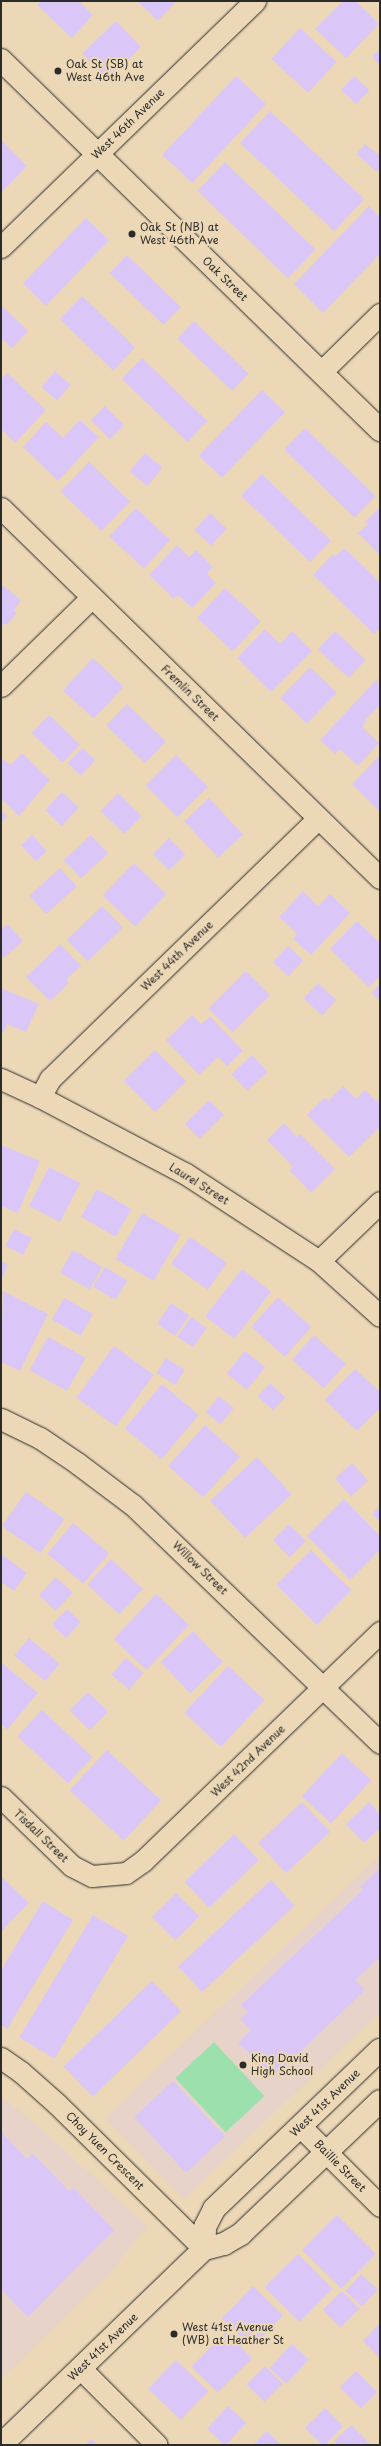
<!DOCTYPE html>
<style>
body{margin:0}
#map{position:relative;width:381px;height:2446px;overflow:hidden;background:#ecd8b6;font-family:"Playpen Sans",sans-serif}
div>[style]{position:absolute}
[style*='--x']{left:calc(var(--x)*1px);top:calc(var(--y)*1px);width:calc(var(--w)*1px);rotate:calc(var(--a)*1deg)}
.built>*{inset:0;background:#e7d3ca}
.green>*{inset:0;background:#9ce1ad;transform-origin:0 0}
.building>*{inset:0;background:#dac7f7;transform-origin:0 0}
.roads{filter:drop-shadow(0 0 1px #2b2b2b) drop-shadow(0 0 1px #2b2b2b)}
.street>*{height:21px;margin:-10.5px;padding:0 10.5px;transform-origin:10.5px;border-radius:10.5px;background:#ecd8b6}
.secondary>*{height:22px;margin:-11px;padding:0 11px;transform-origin:11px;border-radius:11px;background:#ecd8b6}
.primary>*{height:22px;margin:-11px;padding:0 11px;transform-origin:11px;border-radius:11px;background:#ecd8b6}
.dots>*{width:11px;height:11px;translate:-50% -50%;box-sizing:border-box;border:2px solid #ecd8b6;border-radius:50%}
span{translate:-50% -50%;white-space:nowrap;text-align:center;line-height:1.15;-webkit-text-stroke:4px #ecd8b6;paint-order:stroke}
.poi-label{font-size:11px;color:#2b2b2b}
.left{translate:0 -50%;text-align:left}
.street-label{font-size:11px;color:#2b2b2b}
.frame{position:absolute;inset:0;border:2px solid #2b2b2b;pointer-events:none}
</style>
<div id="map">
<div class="built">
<i style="clip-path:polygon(380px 1855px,380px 2012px,184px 2199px,105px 2118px)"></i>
<i style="clip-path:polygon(1px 2096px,37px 2125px,147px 2226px,109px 2274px,1px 2379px)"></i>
</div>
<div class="green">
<i style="left:214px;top:2042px;width:74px;height:53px;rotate:47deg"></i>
</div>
<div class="building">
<i style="clip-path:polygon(41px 1px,79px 1px,93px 15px,72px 38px,37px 5px)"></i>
<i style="clip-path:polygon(137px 1px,173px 1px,175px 3px,158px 21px)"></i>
<i style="clip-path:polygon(343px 1px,356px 1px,379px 24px,346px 58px,315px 29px)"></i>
<i style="left:116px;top:21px;width:36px;height:47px;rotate:46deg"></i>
<i style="left:300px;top:28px;width:50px;height:42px;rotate:43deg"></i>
<i style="clip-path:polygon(380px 49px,380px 65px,372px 57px)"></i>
<i style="left:236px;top:76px;width:41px;height:108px;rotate:43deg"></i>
<i style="left:354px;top:76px;width:21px;height:19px;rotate:43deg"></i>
<i style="left:270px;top:111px;width:129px;height:44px;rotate:43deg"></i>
<i style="clip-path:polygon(1px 140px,27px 166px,1px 193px)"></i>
<i style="clip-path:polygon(365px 144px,380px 156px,380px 168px,377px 172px,356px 154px)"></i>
<i style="left:225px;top:162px;width:126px;height:40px;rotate:44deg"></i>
<i style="clip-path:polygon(369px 206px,380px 217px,380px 254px,323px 313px,294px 284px)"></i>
<i style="left:86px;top:218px;width:32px;height:91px;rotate:44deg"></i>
<i style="left:127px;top:255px;width:75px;height:25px;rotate:44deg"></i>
<i style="left:82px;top:296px;width:74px;height:32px;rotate:44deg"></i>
<i style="clip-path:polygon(2px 306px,28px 331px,12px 348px,1px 338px)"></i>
<i style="left:194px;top:321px;width:76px;height:24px;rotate:44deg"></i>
<i style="left:142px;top:358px;width:91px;height:29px;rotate:44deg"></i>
<i style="left:55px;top:371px;width:21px;height:21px;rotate:41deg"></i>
<i style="clip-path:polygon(7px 373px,46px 410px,15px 443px,1px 429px,1px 379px)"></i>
<i style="left:262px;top:390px;width:32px;height:91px;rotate:44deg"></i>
<i style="left:105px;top:406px;width:27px;height:20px;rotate:45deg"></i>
<i style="clip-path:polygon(80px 420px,99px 437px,58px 481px,23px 447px,46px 422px,63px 438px)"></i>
<i style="left:305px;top:428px;width:98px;height:30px;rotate:44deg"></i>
<i style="left:145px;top:453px;width:23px;height:24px;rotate:40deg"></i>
<i style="left:89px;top:462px;width:57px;height:41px;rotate:44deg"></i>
<i style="left:262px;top:474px;width:96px;height:30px;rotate:44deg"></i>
<i style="clip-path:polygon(380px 507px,380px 555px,358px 533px,368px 524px,365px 522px)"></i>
<i style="left:136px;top:508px;width:47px;height:39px;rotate:43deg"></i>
<i style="left:210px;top:513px;width:23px;height:23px;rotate:43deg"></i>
<i style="clip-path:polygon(177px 545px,189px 557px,196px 550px,213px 567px,207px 574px,216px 583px,192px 608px,178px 595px,174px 599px,149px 575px)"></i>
<i style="clip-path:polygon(344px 548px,380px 582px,380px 628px,374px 634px,313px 575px,333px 554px,336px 556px)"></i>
<i style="clip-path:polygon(1px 584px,21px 600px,14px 610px,17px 613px,7px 625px,4px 623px,1px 626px)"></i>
<i style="left:225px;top:588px;width:49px;height:41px;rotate:43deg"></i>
<i style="clip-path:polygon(265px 629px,280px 644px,292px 631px,312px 651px,271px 692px,237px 658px)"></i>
<i style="left:335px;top:631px;width:42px;height:25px;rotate:43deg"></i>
<i style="left:93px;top:658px;width:42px;height:44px;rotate:43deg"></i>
<i style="left:310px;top:667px;width:37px;height:43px;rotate:44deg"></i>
<i style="clip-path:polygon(378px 678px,380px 705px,365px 720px,367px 721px,362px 727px,379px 743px,358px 766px,340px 749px,335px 754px,320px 740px)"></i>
<i style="left:127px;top:704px;width:54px;height:30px;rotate:44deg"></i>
<i style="left:49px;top:715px;width:43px;height:25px;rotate:44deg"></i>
<i style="left:82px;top:748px;width:18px;height:21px;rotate:43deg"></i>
<i style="clip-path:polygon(22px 753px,50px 780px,19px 816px,1px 799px,1px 762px,4px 759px,10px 765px)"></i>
<i style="left:176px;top:755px;width:45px;height:43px;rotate:45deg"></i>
<i style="clip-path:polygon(380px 755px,380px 812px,352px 784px)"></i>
<i style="left:62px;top:792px;width:23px;height:25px;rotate:43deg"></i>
<i style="left:118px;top:793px;width:33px;height:25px;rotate:44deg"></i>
<i style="left:209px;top:798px;width:50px;height:34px;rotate:47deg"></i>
<i style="clip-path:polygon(1px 810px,7px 816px,1px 823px)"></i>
<i style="left:32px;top:835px;width:22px;height:15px;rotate:47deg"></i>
<i style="left:91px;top:835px;width:25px;height:37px;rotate:47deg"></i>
<i style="left:169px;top:838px;width:23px;height:23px;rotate:45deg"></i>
<i style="left:134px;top:863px;width:45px;height:45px;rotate:44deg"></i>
<i style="left:60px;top:868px;width:25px;height:41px;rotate:48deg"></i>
<i style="clip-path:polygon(303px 891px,318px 906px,330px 894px,350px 913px,311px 955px,293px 939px,297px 934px,279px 917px)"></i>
<i style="left:102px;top:906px;width:30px;height:49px;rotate:46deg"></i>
<i style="clip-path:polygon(357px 921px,380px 943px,380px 975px,369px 987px,330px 949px)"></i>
<i style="clip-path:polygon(7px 924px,23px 941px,4px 958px,1px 955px,1px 930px)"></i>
<i style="clip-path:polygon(60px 944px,81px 966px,66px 980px,69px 983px,50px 1001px,26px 977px)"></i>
<i style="left:288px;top:946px;width:21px;height:22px;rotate:43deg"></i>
<i style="left:246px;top:971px;width:34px;height:53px;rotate:45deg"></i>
<i style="left:318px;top:983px;width:25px;height:21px;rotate:43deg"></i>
<i style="clip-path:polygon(380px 984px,380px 1001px,371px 993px)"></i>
<i style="clip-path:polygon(1px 988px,39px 1004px,26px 1032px,7px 1024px,4px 1032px,1px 1031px)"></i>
<i style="clip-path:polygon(192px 1015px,201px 1024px,210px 1016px,243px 1051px,227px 1066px,218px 1057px,199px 1075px,166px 1040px)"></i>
<i style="left:155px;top:1050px;width:44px;height:44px;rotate:45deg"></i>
<i style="left:252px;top:1055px;width:23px;height:28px;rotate:47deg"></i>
<i style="clip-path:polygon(343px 1086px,356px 1099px,365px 1090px,376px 1101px,380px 1100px,380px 1127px,349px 1157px,307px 1115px,325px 1097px,328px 1101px)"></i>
<i style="left:209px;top:1100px;width:21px;height:34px;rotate:45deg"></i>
<i style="clip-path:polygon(284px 1123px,297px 1137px,300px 1134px,335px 1169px,311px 1193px,289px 1170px,293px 1167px,267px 1140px)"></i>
<i style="clip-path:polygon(1px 1145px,40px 1161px,18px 1213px,1px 1206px)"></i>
<i style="left:49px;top:1167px;width:35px;height:44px;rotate:27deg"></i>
<i style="left:97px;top:1189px;width:40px;height:32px;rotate:30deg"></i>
<i style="left:142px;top:1213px;width:44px;height:53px;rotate:30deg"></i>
<i style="left:14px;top:1229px;width:20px;height:19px;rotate:27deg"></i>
<i style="left:190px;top:1237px;width:45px;height:33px;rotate:35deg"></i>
<i style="left:73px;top:1250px;width:34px;height:26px;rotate:30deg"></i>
<i style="clip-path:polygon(1px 1261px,8px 1265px,1px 1281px)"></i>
<i style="left:105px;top:1267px;width:26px;height:23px;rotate:31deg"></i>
<i style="left:242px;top:1269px;width:37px;height:60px;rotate:38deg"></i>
<i style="clip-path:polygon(3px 1291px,48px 1314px,20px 1371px,1px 1362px)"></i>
<i style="left:278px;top:1297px;width:45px;height:40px;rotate:42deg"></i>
<i style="left:64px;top:1298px;width:33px;height:25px;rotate:29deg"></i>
<i style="left:171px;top:1303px;width:22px;height:25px;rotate:34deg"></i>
<i style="left:191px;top:1317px;width:19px;height:24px;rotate:35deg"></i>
<i style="left:314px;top:1335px;width:43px;height:33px;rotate:42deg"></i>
<i style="left:48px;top:1337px;width:43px;height:38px;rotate:29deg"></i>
<i style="left:114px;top:1346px;width:49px;height:64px;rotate:36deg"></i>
<i style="left:245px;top:1351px;width:26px;height:29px;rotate:39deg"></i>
<i style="left:166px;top:1358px;width:22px;height:18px;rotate:32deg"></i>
<i style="clip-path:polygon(355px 1369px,380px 1392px,380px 1408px,357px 1431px,325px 1400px)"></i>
<i style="left:270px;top:1383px;width:21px;height:18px;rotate:43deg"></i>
<i style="left:162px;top:1384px;width:48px;height:58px;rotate:40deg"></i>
<i style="left:219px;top:1396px;width:19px;height:21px;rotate:39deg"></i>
<i style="left:205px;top:1425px;width:47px;height:55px;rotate:42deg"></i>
<i style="left:257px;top:1457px;width:51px;height:64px;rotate:47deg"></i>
<i style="left:352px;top:1463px;width:24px;height:23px;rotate:48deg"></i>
<i style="left:26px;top:1492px;width:47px;height:42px;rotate:35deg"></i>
<i style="clip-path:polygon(344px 1499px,380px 1536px,380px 1550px,350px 1580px,307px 1536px)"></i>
<i style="clip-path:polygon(380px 1506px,380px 1522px,372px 1514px)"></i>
<i style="left:73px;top:1523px;width:47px;height:40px;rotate:40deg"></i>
<i style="left:289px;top:1524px;width:24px;height:23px;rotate:45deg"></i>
<i style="left:311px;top:1550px;width:57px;height:49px;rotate:45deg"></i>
<i style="clip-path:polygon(1px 1554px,27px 1573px,14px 1591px,1px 1582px)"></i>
<i style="left:111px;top:1559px;width:44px;height:35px;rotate:43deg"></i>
<i style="left:56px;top:1577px;width:23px;height:25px;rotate:43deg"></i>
<i style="left:156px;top:1594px;width:45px;height:62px;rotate:43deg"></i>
<i style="left:67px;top:1609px;width:19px;height:22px;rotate:43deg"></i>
<i style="left:193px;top:1631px;width:43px;height:45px;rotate:46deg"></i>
<i style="left:29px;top:1638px;width:40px;height:23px;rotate:40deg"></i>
<i style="left:126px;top:1658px;width:23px;height:22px;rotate:41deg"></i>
<i style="clip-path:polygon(1px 1662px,38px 1693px,7px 1730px,1px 1724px)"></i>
<i style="left:228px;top:1666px;width:50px;height:64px;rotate:43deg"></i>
<i style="left:88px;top:1692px;width:28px;height:26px;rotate:44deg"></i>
<i style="left:42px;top:1710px;width:69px;height:36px;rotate:43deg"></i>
<i style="left:107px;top:1750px;width:74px;height:55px;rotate:43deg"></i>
<i style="left:342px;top:1753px;width:40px;height:59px;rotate:43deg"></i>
<i style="left:302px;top:1802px;width:41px;height:60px;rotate:47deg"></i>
<i style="clip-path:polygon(369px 1802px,380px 1814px,380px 1828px,364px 1843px,346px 1824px)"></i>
<i style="left:234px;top:1834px;width:36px;height:69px;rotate:46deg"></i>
<i style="clip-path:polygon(380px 1868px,380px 1957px,355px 1980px,365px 1990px,274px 2076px,238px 2043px,251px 2030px,240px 2019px,248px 2012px,241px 2005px,363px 1890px,360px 1887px)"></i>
<i style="clip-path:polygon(1px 1876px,29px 1903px,1px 1932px)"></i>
<i style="left:271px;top:1880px;width:35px;height:127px;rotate:47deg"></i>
<i style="left:176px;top:1893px;width:33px;height:34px;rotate:45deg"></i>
<i style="clip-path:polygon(43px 1901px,73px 1920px,7px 2029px,1px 2025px,1px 1970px)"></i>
<i style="left:93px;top:1915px;width:41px;height:143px;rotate:31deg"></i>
<i style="left:152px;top:1981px;width:42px;height:123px;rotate:46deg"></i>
<i style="left:173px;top:2081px;width:76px;height:53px;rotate:47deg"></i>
<i style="clip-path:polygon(1px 2132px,27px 2159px,33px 2154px,69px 2191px,74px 2188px,114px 2230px,28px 2317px,1px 2289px)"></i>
<i style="left:337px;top:2215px;width:55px;height:49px;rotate:45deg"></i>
<i style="left:298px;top:2254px;width:49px;height:47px;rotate:45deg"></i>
<i style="left:361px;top:2274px;width:23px;height:23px;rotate:43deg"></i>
<i style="left:253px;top:2286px;width:42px;height:45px;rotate:44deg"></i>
<i style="left:342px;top:2291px;width:25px;height:27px;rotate:45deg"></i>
<i style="clip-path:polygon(380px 2323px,380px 2358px,363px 2341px)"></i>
<i style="left:226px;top:2332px;width:37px;height:49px;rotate:45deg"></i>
<i style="left:292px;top:2344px;width:23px;height:33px;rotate:43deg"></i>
<i style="left:176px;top:2360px;width:45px;height:40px;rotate:44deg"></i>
<i style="left:265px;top:2366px;width:25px;height:26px;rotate:45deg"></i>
<i style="left:356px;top:2371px;width:30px;height:23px;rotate:45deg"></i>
<i style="left:228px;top:2406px;width:25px;height:31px;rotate:43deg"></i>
<i style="clip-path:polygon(325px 2408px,343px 2426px,325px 2445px,322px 2445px,305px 2428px)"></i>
<i style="clip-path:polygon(351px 2425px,371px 2445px,338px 2445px,334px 2441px)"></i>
<i style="clip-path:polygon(267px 2431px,281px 2445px,253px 2445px)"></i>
<i style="clip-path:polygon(91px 2439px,97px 2445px,85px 2445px)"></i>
</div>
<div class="roads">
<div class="street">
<i style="--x:1;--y:247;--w:354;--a:-44.1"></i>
<i style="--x:321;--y:372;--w:83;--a:-44.5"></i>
<i style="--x:1;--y:508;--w:530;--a:44.31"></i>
<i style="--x:1;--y:686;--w:127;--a:-44.4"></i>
<i style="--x:1;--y:1079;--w:43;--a:24.8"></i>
<i style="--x:40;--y:1097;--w:165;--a:27.8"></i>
<i style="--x:186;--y:1174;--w:159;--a:33.2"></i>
<i style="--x:319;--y:1261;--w:82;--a:42"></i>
<i style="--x:40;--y:1097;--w:21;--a:-61"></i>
<i style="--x:50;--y:1079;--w:374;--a:-44.2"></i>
<i style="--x:319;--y:1261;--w:85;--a:-44"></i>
<i style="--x:1;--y:1419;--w:43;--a:26"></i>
<i style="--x:40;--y:1438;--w:45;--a:34"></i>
<i style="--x:77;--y:1463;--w:70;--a:36.9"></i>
<i style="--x:133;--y:1505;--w:343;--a:43.9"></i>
<i style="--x:1;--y:1797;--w:99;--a:44.2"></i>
<i style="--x:72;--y:1866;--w:22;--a:27"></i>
<i style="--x:92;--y:1876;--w:34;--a:-5"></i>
<i style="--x:126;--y:1873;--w:21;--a:-35"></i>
<i style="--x:143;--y:1861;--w:330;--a:-44"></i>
<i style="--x:1;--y:2058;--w:24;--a:35"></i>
<i style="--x:21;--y:2072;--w:48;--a:41.6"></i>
<i style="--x:57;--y:2104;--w:206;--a:44.6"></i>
<i style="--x:301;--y:2127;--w:112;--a:45"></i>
<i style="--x:81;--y:2369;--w:107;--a:45"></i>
</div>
<div class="secondary">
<i style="--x:204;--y:2249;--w:22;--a:-87"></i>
<i style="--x:205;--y:2227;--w:20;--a:-63"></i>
<i style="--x:214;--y:2209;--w:230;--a:-43.8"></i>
<i style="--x:1;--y:2445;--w:282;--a:-44"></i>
<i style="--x:204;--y:2249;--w:21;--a:-14"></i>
<i style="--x:224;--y:2244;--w:20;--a:-30"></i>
<i style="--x:241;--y:2234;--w:192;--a:-43.7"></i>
</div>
<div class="primary">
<i style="--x:1;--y:60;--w:530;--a:44.31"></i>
</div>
</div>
<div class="dots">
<i style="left:58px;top:71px;background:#2b2b2b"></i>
<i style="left:132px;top:234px;background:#2b2b2b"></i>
<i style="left:243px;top:2065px;background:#2b2b2b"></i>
<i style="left:174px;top:2334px;background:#2b2b2b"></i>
</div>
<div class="poi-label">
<span class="left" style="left:66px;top:71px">Oak St (SB) at<br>West 46th Ave</span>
<span class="left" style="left:140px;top:234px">Oak St (NB) at<br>West 46th Ave</span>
<span class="left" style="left:251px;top:2065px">King David<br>High School</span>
<span class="left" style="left:182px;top:2334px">West 41st Avenue<br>(WB) at Heather St</span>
</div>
<div class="street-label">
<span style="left:128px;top:124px;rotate:-44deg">West 46th Avenue</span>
<span style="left:225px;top:279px;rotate:44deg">Oak Street</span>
<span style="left:190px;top:693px;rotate:44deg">Fremlin Street</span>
<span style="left:177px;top:956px;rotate:-44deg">West 44th Avenue</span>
<span style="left:199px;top:1184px;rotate:32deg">Laurel Street</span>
<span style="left:200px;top:1568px;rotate:44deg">Willow Street</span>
<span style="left:248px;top:1761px;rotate:-44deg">West 42nd Avenue</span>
<span style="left:41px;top:1836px;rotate:44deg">Tisdall Street</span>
<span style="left:325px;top:2103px;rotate:-44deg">West 41st Avenue</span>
<span style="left:105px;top:2151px;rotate:45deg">Choy Yuen Crescent</span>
<span style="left:340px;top:2166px;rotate:45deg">Baillie Street</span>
<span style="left:103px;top:2347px;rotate:-44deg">West 41st Avenue</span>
</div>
<div class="frame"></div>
</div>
